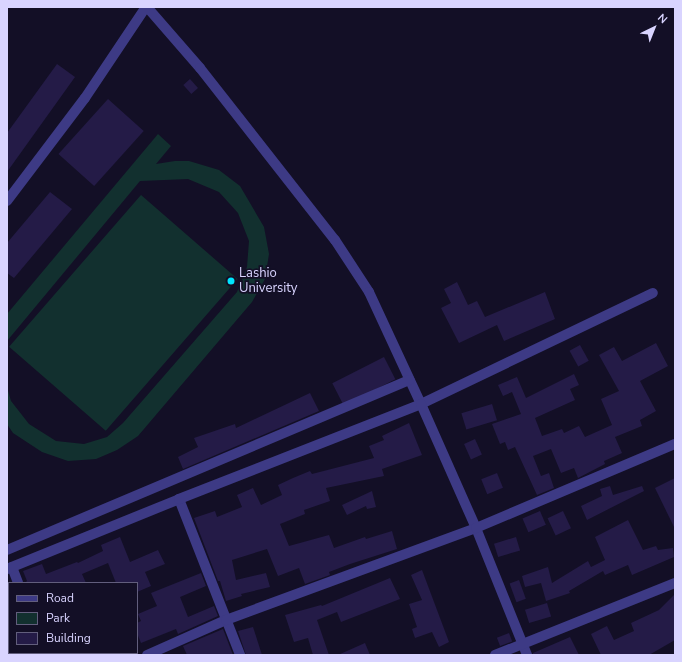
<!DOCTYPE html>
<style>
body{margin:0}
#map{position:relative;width:682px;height:662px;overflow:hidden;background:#130f26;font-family:"Nunito Sans",sans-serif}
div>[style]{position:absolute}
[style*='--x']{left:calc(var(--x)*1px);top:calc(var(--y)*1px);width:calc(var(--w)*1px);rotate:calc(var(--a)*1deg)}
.green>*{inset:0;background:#12302f;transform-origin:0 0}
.building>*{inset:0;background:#241b47;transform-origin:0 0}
.minor>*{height:10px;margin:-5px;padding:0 5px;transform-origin:5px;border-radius:5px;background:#3d3a85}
.dots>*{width:11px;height:11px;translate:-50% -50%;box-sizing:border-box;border:2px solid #130f26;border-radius:50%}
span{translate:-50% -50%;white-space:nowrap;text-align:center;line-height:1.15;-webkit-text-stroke:3.5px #130f26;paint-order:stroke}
.poi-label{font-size:13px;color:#d9d4ff}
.left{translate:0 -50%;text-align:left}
.frame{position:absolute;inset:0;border:8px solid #d9d4ff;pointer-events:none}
.legend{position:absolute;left:8px;top:582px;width:130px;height:72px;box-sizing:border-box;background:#130f26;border:1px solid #625e7d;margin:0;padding:5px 7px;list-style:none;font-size:12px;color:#d9d4ff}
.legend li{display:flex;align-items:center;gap:8px;height:20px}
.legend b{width:20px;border:1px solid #625e7d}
.north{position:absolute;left:634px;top:8px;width:40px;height:40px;-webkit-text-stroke:3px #130f26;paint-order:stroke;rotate:43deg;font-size:11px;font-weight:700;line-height:16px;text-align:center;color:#d9d4ff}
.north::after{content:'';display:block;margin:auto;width:14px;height:18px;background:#d9d4ff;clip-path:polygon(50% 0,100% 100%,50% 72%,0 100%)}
</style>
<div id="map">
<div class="green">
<i style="clip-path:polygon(158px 134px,171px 146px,156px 164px,175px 161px,189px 161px,219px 170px,240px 186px,264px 227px,269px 254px,265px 279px,252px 302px,138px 436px,117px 450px,96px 459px,68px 461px,42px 452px,13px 433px,7px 424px,7px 387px,11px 401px,29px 424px,56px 441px,84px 444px,107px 437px,123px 423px,237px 292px,247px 267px,249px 241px,238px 213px,219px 192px,188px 179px,140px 181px,7px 341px,7px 314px)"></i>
<i style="left:141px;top:195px;width:128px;height:201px;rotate:41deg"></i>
</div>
<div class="building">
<i style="clip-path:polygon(57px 64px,75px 77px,7px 172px,7px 133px)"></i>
<i style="left:190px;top:79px;width:12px;height:9px;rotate:48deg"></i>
<i style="left:108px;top:99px;width:48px;height:74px;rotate:42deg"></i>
<i style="clip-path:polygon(50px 192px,72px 209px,14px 278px,7px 273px,7px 243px)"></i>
<i style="clip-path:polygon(457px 282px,468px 305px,477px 301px,485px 317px,545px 292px,555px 319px,504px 341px,497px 325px,459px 343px,441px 308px,451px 303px,444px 289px)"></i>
<i style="clip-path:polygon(656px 343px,668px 366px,640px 381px,656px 411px,640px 420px,642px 426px,615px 437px,622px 453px,604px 461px,605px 464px,578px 478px,574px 468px,561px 473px,551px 449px,533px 456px,541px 476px,549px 473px,554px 488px,537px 495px,515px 447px,508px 450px,505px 442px,500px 444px,492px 424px,521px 414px,512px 392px,503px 396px,498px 385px,517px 377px,526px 398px,574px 374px,579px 385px,570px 389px,575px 400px,535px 418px,542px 436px,562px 429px,564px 433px,579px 426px,585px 437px,612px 425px,601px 399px,619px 391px,599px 355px,614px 347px,622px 361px)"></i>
<i style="left:580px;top:345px;width:18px;height:12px;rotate:61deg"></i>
<i style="left:384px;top:357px;width:25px;height:58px;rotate:63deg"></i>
<i style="clip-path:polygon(310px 393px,319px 411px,183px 469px,178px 457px,198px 447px,194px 438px,235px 424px,236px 428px)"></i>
<i style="left:492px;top:404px;width:17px;height:32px;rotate:73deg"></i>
<i style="clip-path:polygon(409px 423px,422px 455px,382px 469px,384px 476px,326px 488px,330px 501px,304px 510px,305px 514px,280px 524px,289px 546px,329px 535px,334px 548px,365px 537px,366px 539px,392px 531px,397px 549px,350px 564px,329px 572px,330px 575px,305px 584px,299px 568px,278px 576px,267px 549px,232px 560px,236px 580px,266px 573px,270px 587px,241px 594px,242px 596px,226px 601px,220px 581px,218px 581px,194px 518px,215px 511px,217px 517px,242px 507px,237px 495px,253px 488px,261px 505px,282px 495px,278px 485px,293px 478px,310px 471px,312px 474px,374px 458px,369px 446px,384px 440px,382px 436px)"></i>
<i style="left:475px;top:439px;width:17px;height:12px;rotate:66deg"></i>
<i style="left:497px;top:473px;width:16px;height:17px;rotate:68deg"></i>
<i style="clip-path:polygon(675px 478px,675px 529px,655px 488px)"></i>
<i style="clip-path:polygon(610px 486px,613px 495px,642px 486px,644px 491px,587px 520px,581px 506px,602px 496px,600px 489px)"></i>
<i style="clip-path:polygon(372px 491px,376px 507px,367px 509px,366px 506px,347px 515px,342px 505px)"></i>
<i style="left:540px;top:511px;width:15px;height:19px;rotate:67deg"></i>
<i style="left:563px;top:511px;width:19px;height:17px;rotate:65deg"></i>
<i style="clip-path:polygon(628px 520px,643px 550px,656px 546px,658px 550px,673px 548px,674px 557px,632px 575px,628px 565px,605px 575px,603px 571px,569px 591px,570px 593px,546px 601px,541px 583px,525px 587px,522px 576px,548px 567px,552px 583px,588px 561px,591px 567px,605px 560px,595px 537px)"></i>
<i style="clip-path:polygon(120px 537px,130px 562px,158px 550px,165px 564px,145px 572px,151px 586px,137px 592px,137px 583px,116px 583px,108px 563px,82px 574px,86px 583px,25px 583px,27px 581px,23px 571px,42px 564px,46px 574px,77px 562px,78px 563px,103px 551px,101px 545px)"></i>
<i style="left:516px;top:537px;width:14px;height:23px;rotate:73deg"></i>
<i style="clip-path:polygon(422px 570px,449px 642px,439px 647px,432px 632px,415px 638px,412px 629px,417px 627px,409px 604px,422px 600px,411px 575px)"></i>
<i style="clip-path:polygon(201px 573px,206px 586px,180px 597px,188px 617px,214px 606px,218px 616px,178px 634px,176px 629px,141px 643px,137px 633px,137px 623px,141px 621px,138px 614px,157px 606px,151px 593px)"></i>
<i style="clip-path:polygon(390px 578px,400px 599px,341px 622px,337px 612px,317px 620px,329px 655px,313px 655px,308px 638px,294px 642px,285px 615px,321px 605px,322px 606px)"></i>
<i style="left:519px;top:580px;width:20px;height:10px;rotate:70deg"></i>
<i style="clip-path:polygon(675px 594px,675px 640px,649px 655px,601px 655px,591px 634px,607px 626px,614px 640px,634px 631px,631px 623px,659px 610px)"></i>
<i style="left:547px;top:603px;width:14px;height:23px;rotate:73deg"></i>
<i style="clip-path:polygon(253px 627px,262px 655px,246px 655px,238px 631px)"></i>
<i style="clip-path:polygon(223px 629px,233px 655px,187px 655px,183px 646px)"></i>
<i style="left:509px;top:633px;width:9px;height:13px;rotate:69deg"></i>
<i style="clip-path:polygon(570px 637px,579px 655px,533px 655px,533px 653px)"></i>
<i style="clip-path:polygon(365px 643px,370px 655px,338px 655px)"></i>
</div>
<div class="minor">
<i style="--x:147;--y:7;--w:81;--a:49"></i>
<i style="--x:200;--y:68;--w:219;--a:51.9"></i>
<i style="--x:335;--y:240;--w:62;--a:56.8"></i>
<i style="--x:369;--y:292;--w:123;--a:65.1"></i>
<i style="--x:421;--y:404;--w:257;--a:-25.6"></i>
<i style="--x:7;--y:201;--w:129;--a:-52.9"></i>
<i style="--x:85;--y:98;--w:110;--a:-56.2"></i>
<i style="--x:179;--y:499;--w:168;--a:68.6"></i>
<i style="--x:7;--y:550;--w:437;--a:-22.9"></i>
<i style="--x:12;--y:567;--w:17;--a:69"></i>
<i style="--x:7;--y:569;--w:186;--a:-22.1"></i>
<i style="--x:179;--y:499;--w:260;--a:-21.4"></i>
<i style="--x:421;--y:404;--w:136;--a:66.1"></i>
<i style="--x:476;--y:528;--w:137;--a:68.1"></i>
<i style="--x:46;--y:653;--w:2;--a:63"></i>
<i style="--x:147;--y:655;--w:86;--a:-23.9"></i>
<i style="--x:226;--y:620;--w:266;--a:-20.2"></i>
<i style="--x:476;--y:528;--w:216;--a:-22.9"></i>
<i style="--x:495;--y:655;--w:194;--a:-21.8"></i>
</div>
<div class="dots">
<i style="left:231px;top:281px;background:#00e5ff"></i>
</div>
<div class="poi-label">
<span class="left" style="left:239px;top:281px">Lashio<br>University</span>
</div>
<div class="frame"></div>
<ul class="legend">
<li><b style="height:5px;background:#3d3a85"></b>Road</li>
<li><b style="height:11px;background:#12302f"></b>Park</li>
<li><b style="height:11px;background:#241b47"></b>Building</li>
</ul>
<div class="north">N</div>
</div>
